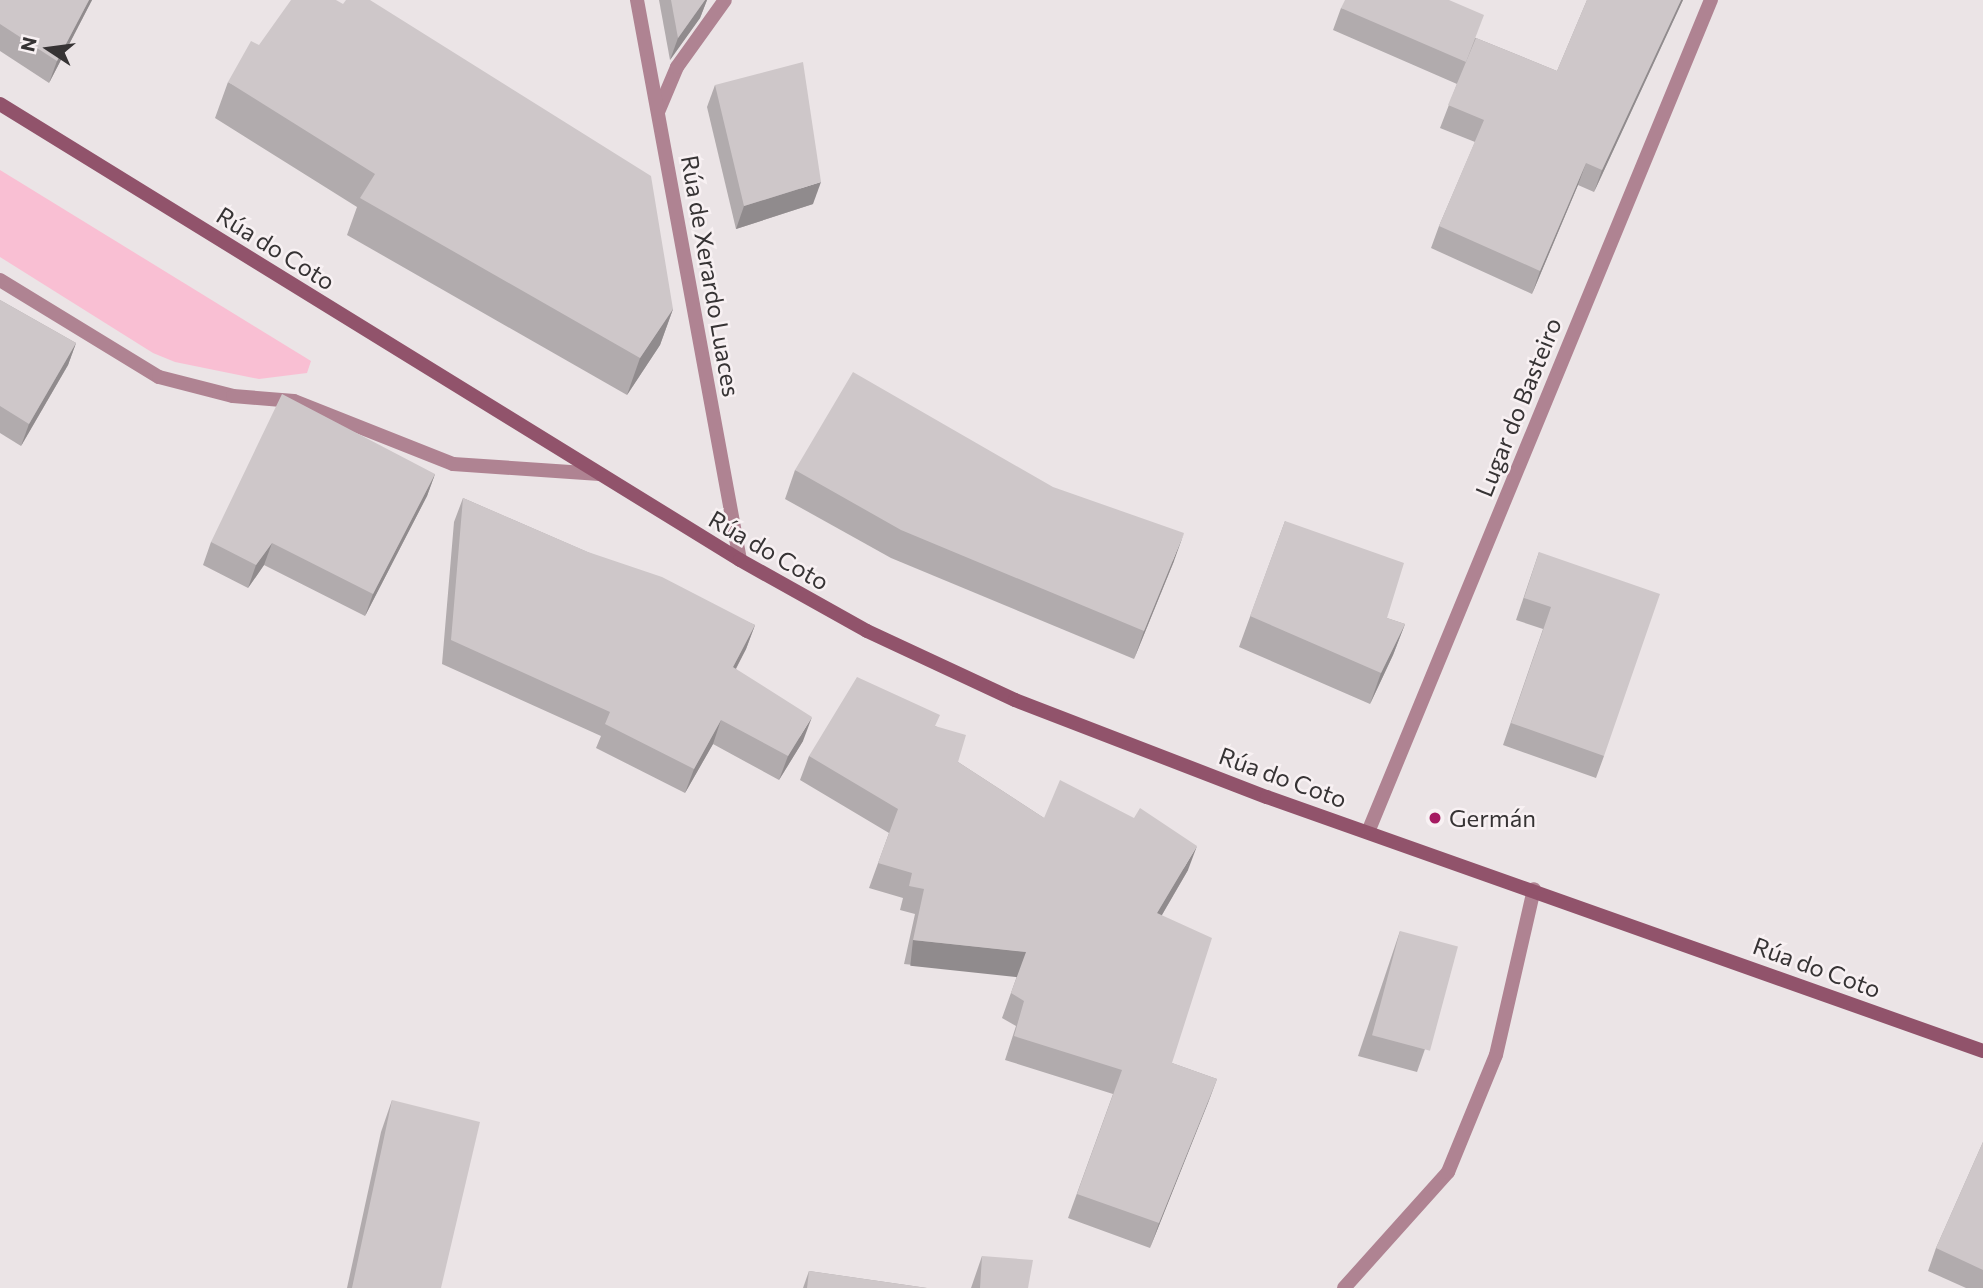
<!DOCTYPE html>
<meta charset="utf-8">
<style>
body{margin:0}
#map{position:relative;width:1983px;height:1288px;overflow:hidden;background:#ebe4e6;font-family:Commissioner,sans-serif}
div>[style]{position:absolute}
[style*='--x']{left:calc(var(--x)*1px);top:calc(var(--y)*1px);width:calc(var(--w)*1px);rotate:calc(var(--a)*1deg)}
.green>*{inset:0;background:#f9bfd3}
.service>*{height:14px;margin:-7px;padding:0 7px;transform-origin:7px;border-radius:7px;background:#af8392}
.minor>*{height:14px;margin:-7px;padding:0 7px;transform-origin:7px;border-radius:7px;background:#af8392}
.tertiary>*{height:14px;margin:-7px;padding:0 7px;transform-origin:7px;border-radius:7px;background:#af8392}
.secondary>*{height:14px;margin:-7px;padding:0 7px;transform-origin:7px;border-radius:7px;background:#91536b}
.wall>*{inset:0;background:#b1abad}
.shaded-wall>*{inset:0;background:#908b8d;transform-origin:0 0}
.building>*{inset:0;background:#cec7c9;transform-origin:0 0}
.dots>*{width:19px;height:19px;translate:-50% -50%;box-sizing:border-box;border:4px solid #f8f1f3;border-radius:50%}
span{translate:-50% -50%;white-space:nowrap;text-align:center;line-height:1.15;-webkit-text-stroke:5px #f8f1f3;paint-order:stroke}
.street-label{font-size:24px;color:#363334}
.poi-label{font-size:24px;color:#363334}
.left{translate:0 -50%;text-align:left}
.north{position:absolute;left:14px;top:14px;width:70px;height:70px;-webkit-text-stroke:5px #f8f1f3;paint-order:stroke;rotate:283deg;font-size:19px;font-weight:700;line-height:28px;text-align:center;color:#363334}
.north::after{content:'';display:block;margin:auto;width:24px;height:32px;background:#363334;clip-path:polygon(50% 0,100% 100%,50% 72%,0 100%)}
</style>
<div id="map">
<div class="green">
<i style="clip-path:polygon(0 170px,311px 361px,307px 373px,259px 379px,175px 362px,153px 353px,0 257px)"></i>
</div>
<div class="service">
<i style="--x:658;--y:112;--w:49;--a:-67.1"></i>
<i style="--x:677;--y:67;--w:82;--a:-54.4"></i>
</div>
<div class="minor">
<i style="--x:0;--y:280;--w:186;--a:31.4"></i>
<i style="--x:159;--y:377;--w:76;--a:14.4"></i>
<i style="--x:233;--y:396;--w:61;--a:4.7"></i>
<i style="--x:294;--y:401;--w:171;--a:21.6"></i>
<i style="--x:453;--y:464;--w:147;--a:3.9"></i>
<i style="--x:1368;--y:832;--w:900;--a:-67.6"></i>
<i style="--x:1344;--y:1288;--w:156;--a:-48.1"></i>
<i style="--x:1448;--y:1172;--w:126;--a:-67.7"></i>
<i style="--x:1496;--y:1055;--w:170;--a:-77.1"></i>
</div>
<div class="tertiary">
<i style="--x:637;--y:0;--w:569;--a:79.58"></i>
</div>
<div class="secondary">
<i style="--x:0;--y:104;--w:869;--a:31.64"></i>
<i style="--x:740;--y:560;--w:145;--a:29.2"></i>
<i style="--x:867;--y:631;--w:163;--a:25"></i>
<i style="--x:1015;--y:700;--w:270;--a:21.1"></i>
<i style="--x:1267;--y:797;--w:760;--a:19.53"></i>
</div>
<div class="wall">
<i style="clip-path:polygon(0 0,92px 0,49px 83px,0 51px)"></i>
<i style="clip-path:polygon(659px 0,707px 0,700px 18px,670px 60px)"></i>
<i style="clip-path:polygon(1587px 0,1683px 0,1594px 192px,1578px 185px,1532px 294px,1431px 248px,1439px 226px,1475px 142px,1440px 128px,1457px 84px,1333px 30px,1341px 8px,1476px 38px,1557px 71px)"></i>
<i style="clip-path:polygon(228px 82px,673px 309px,660px 345px,627px 395px,347px 235px,357px 207px,215px 118px)"></i>
<i style="clip-path:polygon(715px 85px,813px 204px,736px 229px,707px 107px)"></i>
<i style="clip-path:polygon(0 300px,76px 343px,68px 365px,21px 446px,0 433px)"></i>
<i style="clip-path:polygon(795px 470px,1174px 561px,1134px 659px,891px 558px,785px 499px)"></i>
<i style="clip-path:polygon(435px 474px,427px 496px,365px 616px,264px 565px,248px 588px,203px 565px,211px 542px)"></i>
<i style="clip-path:polygon(463px 498px,755px 625px,746px 649px,736px 669px,803px 741px,779px 780px,713px 744px,685px 793px,596px 748px,601px 736px,442px 664px,454px 522px)"></i>
<i style="clip-path:polygon(1285px 521px,1387px 618px,1405px 624px,1393px 655px,1370px 704px,1239px 647px)"></i>
<i style="clip-path:polygon(1539px 552px,1604px 756px,1596px 778px,1503px 745px,1543px 629px,1516px 620px)"></i>
<i style="clip-path:polygon(936px 726px,958px 762px,1044px 818px,1188px 870px,1162px 915px,1172px 1063px,1217px 1079px,1150px 1248px,1068px 1218px,1113px 1094px,1005px 1060px,1016px 1026px,1002px 1018px,1017px 976px,904px 964px,915px 914px,900px 910px,903px 898px,869px 888px,889px 833px,800px 780px,809px 756px)"></i>
<i style="clip-path:polygon(1400px 931px,1425px 1049px,1417px 1072px,1358px 1056px)"></i>
<i style="clip-path:polygon(392px 1100px,441px 1288px,347px 1288px,381px 1132px)"></i>
<i style="clip-path:polygon(1983px 1142px,1983px 1288px,1966px 1288px,1928px 1271px,1936px 1248px)"></i>
<i style="clip-path:polygon(982px 1256px,1028px 1288px,971px 1288px)"></i>
<i style="clip-path:polygon(809px 1271px,927px 1288px,803px 1288px)"></i>
</div>
<div class="shaded-wall">
<i style="clip-path:polygon(89px 0,92px 0,49px 83px,57px 61px)"></i>
<i style="clip-path:polygon(705px 0,707px 0,700px 18px,670px 60px,678px 38px)"></i>
<i style="clip-path:polygon(1681px 0,1683px 0,1594px 192px,1602px 170px)"></i>
<i style="clip-path:polygon(1586px 163px,1578px 185px,1532px 294px,1540px 271px)"></i>
<i style="clip-path:polygon(821px 182px,813px 204px,736px 229px,744px 206px)"></i>
<i style="clip-path:polygon(673px 309px,660px 345px,627px 395px,640px 358px)"></i>
<i style="clip-path:polygon(76px 343px,68px 365px,21px 446px,29px 424px)"></i>
<i style="clip-path:polygon(435px 474px,427px 496px,365px 616px,373px 594px)"></i>
<i style="clip-path:polygon(1184px 533px,1174px 561px,1134px 659px,1144px 631px)"></i>
<i style="clip-path:polygon(272px 543px,264px 565px,248px 588px,256px 565px)"></i>
<i style="clip-path:polygon(1405px 624px,1393px 655px,1370px 704px,1381px 673px)"></i>
<i style="clip-path:polygon(755px 625px,746px 649px,724px 691px,733px 667px)"></i>
<i style="clip-path:polygon(812px 717px,803px 741px,779px 780px,788px 756px)"></i>
<i style="clip-path:polygon(721px 720px,713px 744px,685px 793px,694px 769px)"></i>
<i style="clip-path:polygon(1197px 846px,1188px 870px,1149px 937px,1157px 913px)"></i>
<i style="left:913px;top:940px;width:114px;height:26px;rotate:6deg"></i>
<i style="clip-path:polygon(1217px 1079px,1208px 1103px,1150px 1248px,1159px 1223px)"></i>
</div>
<div class="building">
<i style="clip-path:polygon(0 0,89px 0,57px 61px,0 24px)"></i>
<i style="clip-path:polygon(291px 0,336px 0,343px 4px,346px 0,370px 0,651px 176px,673px 309px,640px 358px,360px 198px,375px 174px,228px 82px,251px 41px,259px 45px)"></i>
<i style="clip-path:polygon(671px 0,705px 0,678px 38px)"></i>
<i style="clip-path:polygon(1345px 0,1449px 0,1484px 15px,1466px 62px,1341px 8px)"></i>
<i style="clip-path:polygon(1587px 0,1681px 0,1602px 170px,1586px 163px,1540px 271px,1439px 226px,1484px 120px,1448px 105px,1476px 38px,1557px 71px)"></i>
<i style="clip-path:polygon(803px 62px,821px 182px,744px 206px,715px 85px)"></i>
<i style="clip-path:polygon(0 300px,76px 343px,29px 424px,0 406px)"></i>
<i style="clip-path:polygon(853px 372px,1053px 487px,1184px 533px,1144px 631px,901px 530px,795px 470px)"></i>
<i style="clip-path:polygon(282px 394px,435px 474px,373px 594px,272px 543px,256px 565px,211px 542px)"></i>
<i style="clip-path:polygon(463px 498px,588px 552px,662px 577px,755px 625px,733px 667px,812px 717px,788px 756px,721px 720px,694px 769px,605px 724px,610px 712px,451px 640px)"></i>
<i style="clip-path:polygon(1285px 521px,1404px 563px,1387px 618px,1405px 624px,1381px 673px,1250px 616px)"></i>
<i style="clip-path:polygon(1539px 552px,1660px 594px,1604px 756px,1511px 723px,1551px 607px,1524px 598px)"></i>
<i style="clip-path:polygon(857px 677px,940px 715px,935px 726px,966px 735px,958px 762px,1044px 818px,1060px 780px,1134px 818px,1140px 808px,1197px 846px,1157px 913px,1212px 938px,1172px 1063px,1217px 1079px,1159px 1223px,1077px 1194px,1122px 1070px,1014px 1036px,1024px 1001px,1011px 993px,1026px 952px,913px 940px,924px 889px,909px 886px,912px 873px,878px 863px,898px 809px,809px 756px)"></i>
<i style="left:1400px;top:931px;width:60px;height:108px;rotate:15deg"></i>
<i style="clip-path:polygon(392px 1100px,480px 1122px,441px 1288px,352px 1288px)"></i>
<i style="clip-path:polygon(1983px 1142px,1983px 1270px,1936px 1248px)"></i>
<i style="clip-path:polygon(982px 1256px,1033px 1260px,1028px 1288px,980px 1288px)"></i>
<i style="clip-path:polygon(809px 1271px,927px 1288px,807px 1288px)"></i>
</div>
<div class="dots">
<i style="left:1435px;top:818px;background:#a51a61"></i>
</div>
<div class="street-label">
<span style="left:276px;top:248px;rotate:32deg">Rúa do Coto</span>
<span style="left:711px;top:276px;rotate:80deg">Rúa de Xerardo Luaces</span>
<span style="left:1518px;top:407px;rotate:-68deg">Lugar do Basteiro</span>
<span style="left:769px;top:550px;rotate:30deg">Rúa do Coto</span>
<span style="left:1283px;top:777px;rotate:20deg">Rúa do Coto</span>
<span style="left:1817px;top:967px;rotate:20deg">Rúa do Coto</span>
</div>
<div class="poi-label">
<span class="left" style="left:1449px;top:818px">Germán</span>
</div>
<div class="north">N</div>
</div>
